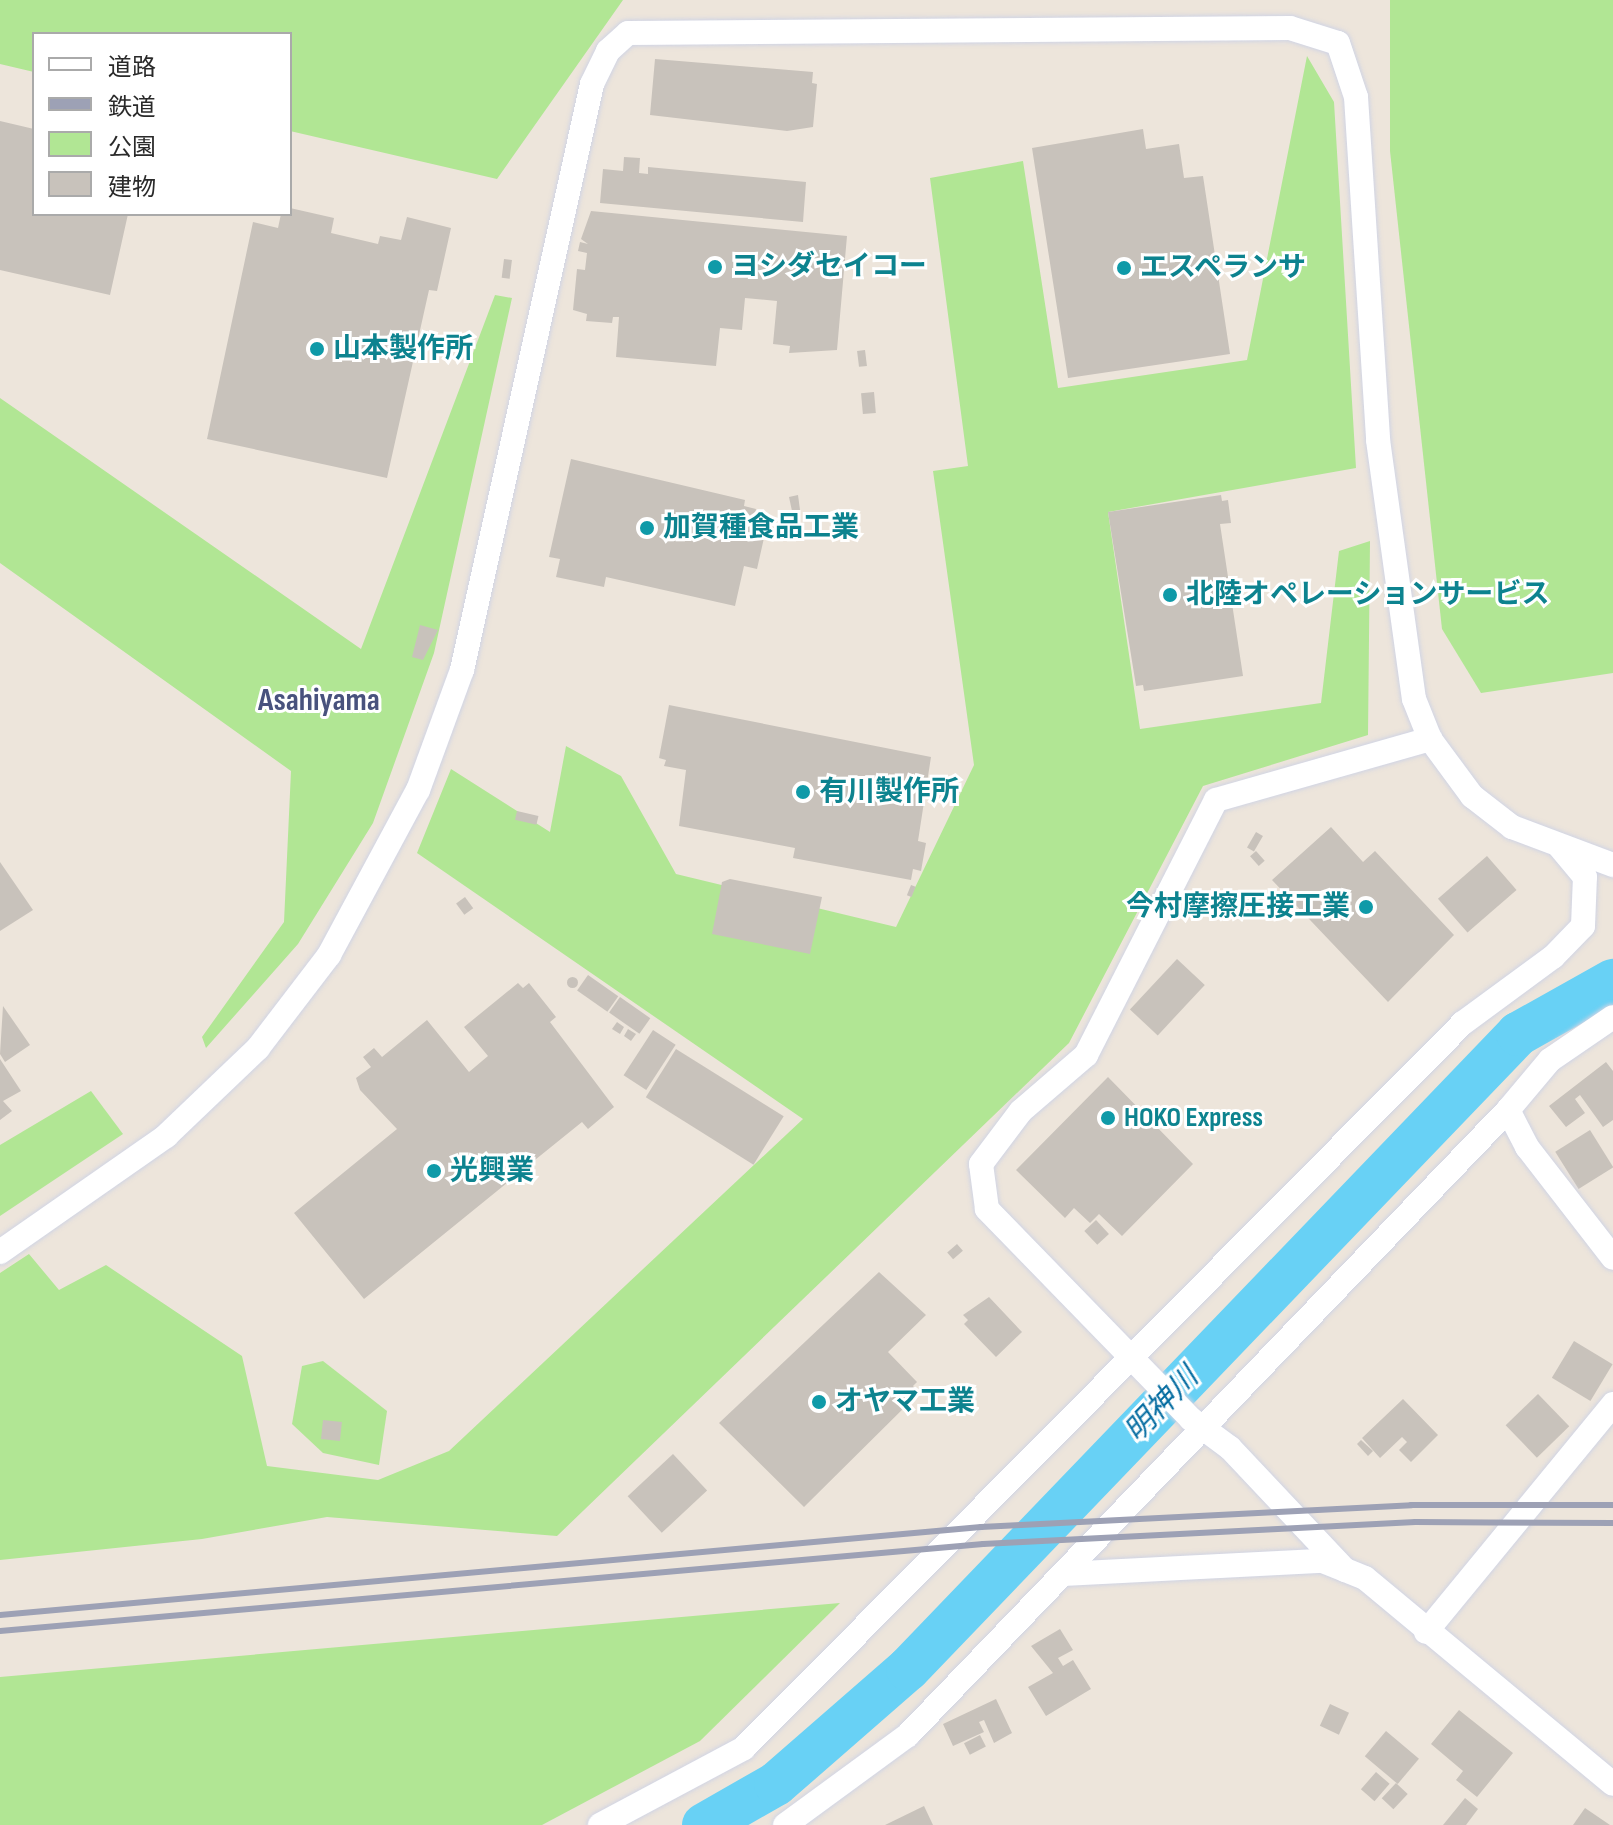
<!DOCTYPE html>
<meta charset="utf-8">
<style>
body{margin:0}
#map{position:relative;width:1613px;height:1825px;overflow:hidden;background:#ede5db;font-family:"Sofia Sans Condensed","Noto Sans JP",sans-serif}
div>[style]{position:absolute}
[style*='--x']{left:calc(var(--x)*1px);top:calc(var(--y)*1px);width:calc(var(--w)*1px);rotate:calc(var(--a)*1deg)}
.green>*{inset:0;background:#b1e694}
.river>*{height:44px;margin:-22px;padding:0 22px;transform-origin:22px;border-radius:22px;background:#68d1f5}
.building>*{inset:0;background:#c8c2bb;transform-origin:0 0}
.round{border-radius:50%}
.roads{filter:drop-shadow(0 0 2px #d0d4e4) drop-shadow(0 0 2px #d0d4e4)}
.minor>*{height:24px;margin:-12px;padding:0 12px;transform-origin:12px;border-radius:12px;background:#fff}
.rail>*{height:6px;margin:-3px;padding:0 3px;transform-origin:3px;border-radius:3px;background:#9da1b5}
.dots>*{width:22px;height:22px;translate:-50% -50%;box-sizing:border-box;border:4px solid #fff;border-radius:50%}
span{translate:-50% -50%;white-space:nowrap;text-align:center;line-height:1.15;-webkit-text-stroke:6px #fff;paint-order:stroke}
.culture-label{font-size:28px;color:#0d838f;font-weight:700}
.left{translate:0 -50%;text-align:left}
.right{translate:-100% -50%;text-align:right}
.water-label{font-size:30px;color:#066da1;font-style:italic}
.quarter-label{font-size:32px;color:#48527d;font-weight:700}
.legend{position:absolute;left:32px;top:32px;width:260px;height:184px;box-sizing:border-box;background:#fff;border:2px solid #aaa;margin:0;padding:10px 14px;list-style:none;font-size:24px;color:#2a2a2a}
.legend li{display:flex;align-items:center;gap:16px;height:40px}
.legend b{width:40px;border:2px solid #aaa}
</style>
<div id="map">
<div class="green">
<i style="clip-path:polygon(0 0,623px 0,497px 179px,290px 131px,290px 34px,34px 34px,34px 72px,0 64px)"></i>
<i style="clip-path:polygon(1390px 0,1613px 0,1613px 673px,1481px 693px,1442px 629px,1390px 151px)"></i>
<i style="clip-path:polygon(1307px 56px,1334px 102px,1356px 468px,1108px 512px,1140px 729px,1321px 703px,1339px 551px,1370px 541px,1368px 735px,1203px 786px,1069px 1043px,557px 1536px,327px 1517px,202px 1539px,0 1560px,0 1273px,29px 1254px,59px 1290px,106px 1265px,242px 1356px,267px 1466px,378px 1480px,449px 1451px,803px 1119px,417px 853px,451px 769px,550px 832px,566px 746px,621px 776px,676px 874px,896px 927px,974px 765px,933px 471px,968px 466px,930px 178px,1023px 161px,1058px 388px,1247px 360px)"></i>
<i style="clip-path:polygon(495px 295px,512px 298px,434px 653px,373px 823px,298px 944px,206px 1048px,202px 1037px,284px 922px,291px 771px,0 563px,0 398px,361px 649px)"></i>
<i style="clip-path:polygon(91px 1091px,123px 1134px,0 1216px,0 1145px)"></i>
<i style="clip-path:polygon(323px 1361px,387px 1411px,379px 1465px,323px 1453px,292px 1424px,302px 1366px)"></i>
<i style="clip-path:polygon(840px 1603px,700px 1741px,542px 1825px,0 1825px,0 1677px)"></i>
</div>
<div class="river">
<i style="--x:704;--y:1825;--w:83;--a:-29.7"></i>
<i style="--x:776;--y:1784;--w:175;--a:-41.1"></i>
<i style="--x:908;--y:1669;--w:881;--a:-46.15"></i>
<i style="--x:1518;--y:1034;--w:109;--a:-29.2"></i>
</div>
<div class="building">
<i style="clip-path:polygon(655px 59px,813px 72px,812px 83px,817px 84px,813px 127px,787px 131px,650px 115px)"></i>
<i style="clip-path:polygon(0 121px,34px 129px,34px 214px,128px 214px,110px 295px,0 270px)"></i>
<i style="clip-path:polygon(1143px 129px,1146px 149px,1179px 144px,1184px 178px,1203px 176px,1230px 354px,1068px 378px,1032px 148px)"></i>
<i style="clip-path:polygon(624px 157px,640px 158px,639px 173px,648px 174px,648px 167px,806px 182px,803px 222px,600px 203px,603px 169px,623px 171px)"></i>
<i style="clip-path:polygon(290px 208px,334px 218px,331px 233px,378px 244px,380px 236px,401px 240px,407px 217px,451px 228px,437px 291px,429px 290px,387px 478px,207px 439px,253px 222px,278px 228px,281px 214px,290px 214px)"></i>
<i style="clip-path:polygon(591px 211px,847px 236px,837px 350px,789px 353px,790px 346px,773px 344px,777px 301px,745px 298px,742px 330px,720px 328px,716px 366px,616px 357px,619px 317px,613px 317px,612px 323px,586px 321px,587px 314px,573px 310px,577px 269px,585px 270px,587px 253px,578px 251px,580px 242px,588px 244px,581px 239px)"></i>
<i style="left:504px;top:259px;width:8px;height:19px;rotate:7deg"></i>
<i style="left:865px;top:350px;width:16px;height:8px;rotate:83deg"></i>
<i style="left:874px;top:392px;width:21px;height:13px;rotate:85deg"></i>
<i style="clip-path:polygon(571px 459px,745px 500px,744px 506px,756px 509px,751px 535px,764px 538px,757px 569px,744px 566px,735px 606px,606px 577px,604px 587px,556px 577px,560px 559px,549px 557px)"></i>
<i style="clip-path:polygon(798px 495px,800px 510px,792px 511px,789px 497px)"></i>
<i style="clip-path:polygon(1221px 495px,1222px 501px,1228px 500px,1231px 523px,1220px 524px,1243px 676px,1144px 691px,1143px 685px,1136px 686px,1108px 512px)"></i>
<i style="clip-path:polygon(420px 625px,438px 630px,423px 660px,412px 657px)"></i>
<i style="clip-path:polygon(669px 705px,931px 757px,918px 841px,926px 843px,921px 871px,913px 869px,911px 880px,793px 858px,795px 848px,679px 826px,686px 770px,664px 766px,666px 760px,659px 758px)"></i>
<i style="left:517px;top:811px;width:22px;height:9px;rotate:13deg"></i>
<i style="clip-path:polygon(1331px 827px,1363px 862px,1375px 851px,1454px 935px,1388px 1002px,1272px 880px)"></i>
<i style="left:1256px;top:832px;width:8px;height:18px;rotate:30deg"></i>
<i style="left:1256px;top:851px;width:13px;height:8px;rotate:48deg"></i>
<i style="left:1487px;top:856px;width:45px;height:65px;rotate:49deg"></i>
<i style="clip-path:polygon(0 862px,33px 910px,0 931px)"></i>
<i style="clip-path:polygon(730px 879px,822px 897px,810px 954px,712px 934px,722px 882px)"></i>
<i style="left:911px;top:885px;width:5px;height:11px;rotate:22deg"></i>
<i style="left:465px;top:897px;width:14px;height:11px;rotate:54deg"></i>
<i style="left:1177px;top:959px;width:38px;height:69px;rotate:43deg"></i>
<i style="left:588px;top:975px;width:37px;height:19px;rotate:35deg"></i>
<i class="round" style="left:566.5px;top:976.5px;width:11px;height:11px"></i>
<i style="clip-path:polygon(518px 983px,523px 988px,529px 983px,556px 1017px,550px 1022px,614px 1107px,588px 1129px,582px 1122px,525px 1168px,528px 1172px,518px 1174px,364px 1299px,294px 1213px,397px 1129px,360px 1090px,356px 1078px,371px 1067px,363px 1057px,374px 1048px,382px 1057px,427px 1020px,469px 1072px,488px 1056px,464px 1027px)"></i>
<i style="left:620px;top:997px;width:37px;height:19px;rotate:35deg"></i>
<i style="clip-path:polygon(3px 1006px,30px 1045px,5px 1062px,0 1054px)"></i>
<i style="clip-path:polygon(617px 1022px,624px 1027px,620px 1034px,612px 1029px)"></i>
<i style="clip-path:polygon(628px 1029px,636px 1034px,631px 1041px,624px 1036px)"></i>
<i style="left:653px;top:1030px;width:27px;height:54px;rotate:33deg"></i>
<i style="left:676px;top:1049px;width:127px;height:57px;rotate:32deg"></i>
<i style="clip-path:polygon(0 1059px,21px 1091px,3px 1101px,12px 1111px,0 1120px)"></i>
<i style="clip-path:polygon(1606px 1062px,1613px 1071px,1613px 1120px,1603px 1127px,1580px 1095px,1575px 1099px,1585px 1113px,1566px 1127px,1549px 1106px)"></i>
<i style="clip-path:polygon(1108px 1077px,1193px 1164px,1122px 1236px,1099px 1214px,1090px 1223px,1074px 1208px,1065px 1218px,1016px 1170px)"></i>
<i style="left:1590px;top:1130px;width:44px;height:41px;rotate:58deg"></i>
<i style="left:1096px;top:1220px;width:19px;height:16px;rotate:47deg"></i>
<i style="left:957px;top:1244px;width:9px;height:13px;rotate:49deg"></i>
<i style="clip-path:polygon(879px 1272px,926px 1315px,888px 1352px,917px 1382px,913px 1386px,919px 1393px,804px 1507px,719px 1423px)"></i>
<i style="clip-path:polygon(989px 1297px,1022px 1332px,996px 1357px,964px 1324px,968px 1320px,963px 1315px)"></i>
<i style="left:1574px;top:1341px;width:45px;height:43px;rotate:31deg"></i>
<i style="left:1538px;top:1394px;width:45px;height:45px;rotate:46deg"></i>
<i style="clip-path:polygon(1403px 1399px,1438px 1435px,1411px 1462px,1399px 1450px,1407px 1442px,1402px 1437px,1380px 1458px,1362px 1438px)"></i>
<i style="left:323px;top:1420px;width:19px;height:19px;rotate:6deg"></i>
<i style="clip-path:polygon(1361px 1440px,1373px 1451px,1368px 1456px,1357px 1444px)"></i>
<i style="left:673px;top:1454px;width:50px;height:62px;rotate:47deg"></i>
<i style="clip-path:polygon(1060px 1629px,1073px 1650px,1058px 1658px,1063px 1666px,1073px 1660px,1091px 1689px,1046px 1716px,1028px 1687px,1053px 1673px,1031px 1646px)"></i>
<i style="clip-path:polygon(996px 1699px,1012px 1733px,994px 1743px,984px 1720px,979px 1722px,984px 1732px,953px 1746px,943px 1724px)"></i>
<i style="left:1330px;top:1704px;width:21px;height:24px;rotate:25deg"></i>
<i style="clip-path:polygon(1459px 1710px,1513px 1753px,1477px 1797px,1456px 1780px,1463px 1771px,1431px 1744px)"></i>
<i style="left:1386px;top:1731px;width:43px;height:33px;rotate:40deg"></i>
<i style="left:980px;top:1735px;width:13px;height:18px;rotate:63deg"></i>
<i style="left:1376px;top:1772px;width:18px;height:23px;rotate:41deg"></i>
<i style="left:1396px;top:1783px;width:16px;height:21px;rotate:43deg"></i>
<i style="clip-path:polygon(1465px 1798px,1478px 1809px,1466px 1825px,1443px 1825px)"></i>
<i style="clip-path:polygon(924px 1806px,933px 1825px,885px 1825px)"></i>
<i style="clip-path:polygon(1585px 1808px,1610px 1825px,1573px 1825px)"></i>
</div>
<div class="roads">
<div class="minor">
<i style="--x:1508;--y:1110;--w:42;--a:62.8"></i>
<i style="--x:1527;--y:1147;--w:140;--a:52.2"></i>
<i style="--x:0;--y:1252;--w:203;--a:-34.9"></i>
<i style="--x:166;--y:1136;--w:127;--a:-43.7"></i>
<i style="--x:258;--y:1048;--w:117;--a:-52.6"></i>
<i style="--x:329;--y:955;--w:187;--a:-61.7"></i>
<i style="--x:418;--y:790;--w:128;--a:-69.9"></i>
<i style="--x:462;--y:670;--w:600;--a:-77.49"></i>
<i style="--x:592;--y:84;--w:37;--a:-64"></i>
<i style="--x:608;--y:51;--w:27;--a:-42"></i>
<i style="--x:628;--y:33;--w:662;--a:-0.43"></i>
<i style="--x:1290;--y:28;--w:50;--a:17.4"></i>
<i style="--x:1338;--y:43;--w:57;--a:71.6"></i>
<i style="--x:1356;--y:97;--w:344;--a:86.3"></i>
<i style="--x:1378;--y:440;--w:261;--a:82.1"></i>
<i style="--x:1414;--y:699;--w:43;--a:68.2"></i>
<i style="--x:1430;--y:739;--w:71;--a:53.6"></i>
<i style="--x:1472;--y:796;--w:51;--a:37.8"></i>
<i style="--x:1512;--y:827;--w:108;--a:20.6"></i>
<i style="--x:1345;--y:1570;--w:168;--a:-133.3"></i>
<i style="--x:1230;--y:1448;--w:49;--a:-143.4"></i>
<i style="--x:1191;--y:1419;--w:293;--a:-134.2"></i>
<i style="--x:987;--y:1209;--w:45;--a:-97.6"></i>
<i style="--x:981;--y:1164;--w:66;--a:-53"></i>
<i style="--x:1021;--y:1111;--w:86;--a:-40.7"></i>
<i style="--x:1086;--y:1055;--w:286;--a:-63"></i>
<i style="--x:1216;--y:800;--w:223;--a:-15.9"></i>
<i style="--x:1063;--y:1574;--w:260;--a:-2.9"></i>
<i style="--x:1323;--y:1561;--w:45;--a:22"></i>
<i style="--x:1365;--y:1578;--w:322;--a:39.7"></i>
<i style="--x:1426;--y:1632;--w:295;--a:-50.6"></i>
<i style="--x:600;--y:1825;--w:163;--a:-28.1"></i>
<i style="--x:744;--y:1748;--w:1021;--a:-45.24"></i>
<i style="--x:1463;--y:1023;--w:112;--a:-36.3"></i>
<i style="--x:1553;--y:957;--w:43;--a:-45.9"></i>
<i style="--x:1583;--y:926;--w:49;--a:-87.7"></i>
<i style="--x:1585;--y:877;--w:38;--a:-130"></i>
<i style="--x:785;--y:1825;--w:152;--a:-36.2"></i>
<i style="--x:908;--y:1735;--w:866;--a:-46.17"></i>
<i style="--x:1508;--y:1110;--w:65;--a:-50"></i>
<i style="--x:1550;--y:1060;--w:76;--a:-34.3"></i>
</div>
</div>
<div class="rail">
<i style="--x:0;--y:1615;--w:985;--a:-5.13"></i>
<i style="--x:981;--y:1527;--w:431;--a:-2.9"></i>
<i style="--x:1411;--y:1505;--w:202;--a:0"></i>
<i style="--x:0;--y:1631;--w:987;--a:-5.06"></i>
<i style="--x:983;--y:1544;--w:433;--a:-2.9"></i>
<i style="--x:1415;--y:1522;--w:198;--a:0.3"></i>
</div>
<div class="dots">
<i style="left:715px;top:267px;background:#0f9aa8"></i>
<i style="left:1124px;top:268px;background:#0f9aa8"></i>
<i style="left:317px;top:349px;background:#0f9aa8"></i>
<i style="left:647px;top:528px;background:#0f9aa8"></i>
<i style="left:1170px;top:595px;background:#0f9aa8"></i>
<i style="left:803px;top:792px;background:#0f9aa8"></i>
<i style="left:1366px;top:907px;background:#0f9aa8"></i>
<i style="left:1108px;top:1118px;background:#0f9aa8"></i>
<i style="left:434px;top:1171px;background:#0f9aa8"></i>
<i style="left:819px;top:1402px;background:#0f9aa8"></i>
</div>
<div class="culture-label">
<span class="left" style="left:731px;top:267px">ヨシダセイコー</span>
<span class="left" style="left:1140px;top:268px">エスペランサ</span>
<span class="left" style="left:333px;top:349px">山本製作所</span>
<span class="left" style="left:663px;top:528px">加賀種食品工業</span>
<span class="left" style="left:1186px;top:595px">北陸オペレーションサービス</span>
<span class="left" style="left:819px;top:792px">有川製作所</span>
<span class="right" style="left:1350px;top:907px">今村摩擦圧接工業</span>
<span class="left" style="left:1124px;top:1118px">HOKO Express</span>
<span class="left" style="left:450px;top:1171px">光興業</span>
<span class="left" style="left:835px;top:1402px">オヤマ工業</span>
</div>
<div class="water-label">
<span style="left:1162px;top:1405px;rotate:-46deg">明神川</span>
</div>
<div class="quarter-label">
<span style="left:319px;top:701px">Asahiyama</span>
</div>
<ul class="legend">
<li><b style="height:10px;background:#fff"></b>道路</li>
<li><b style="height:10px;background:#9da1b5"></b>鉄道</li>
<li><b style="height:22px;background:#b1e694"></b>公園</li>
<li><b style="height:22px;background:#c8c2bb"></b>建物</li>
</ul>
</div>
